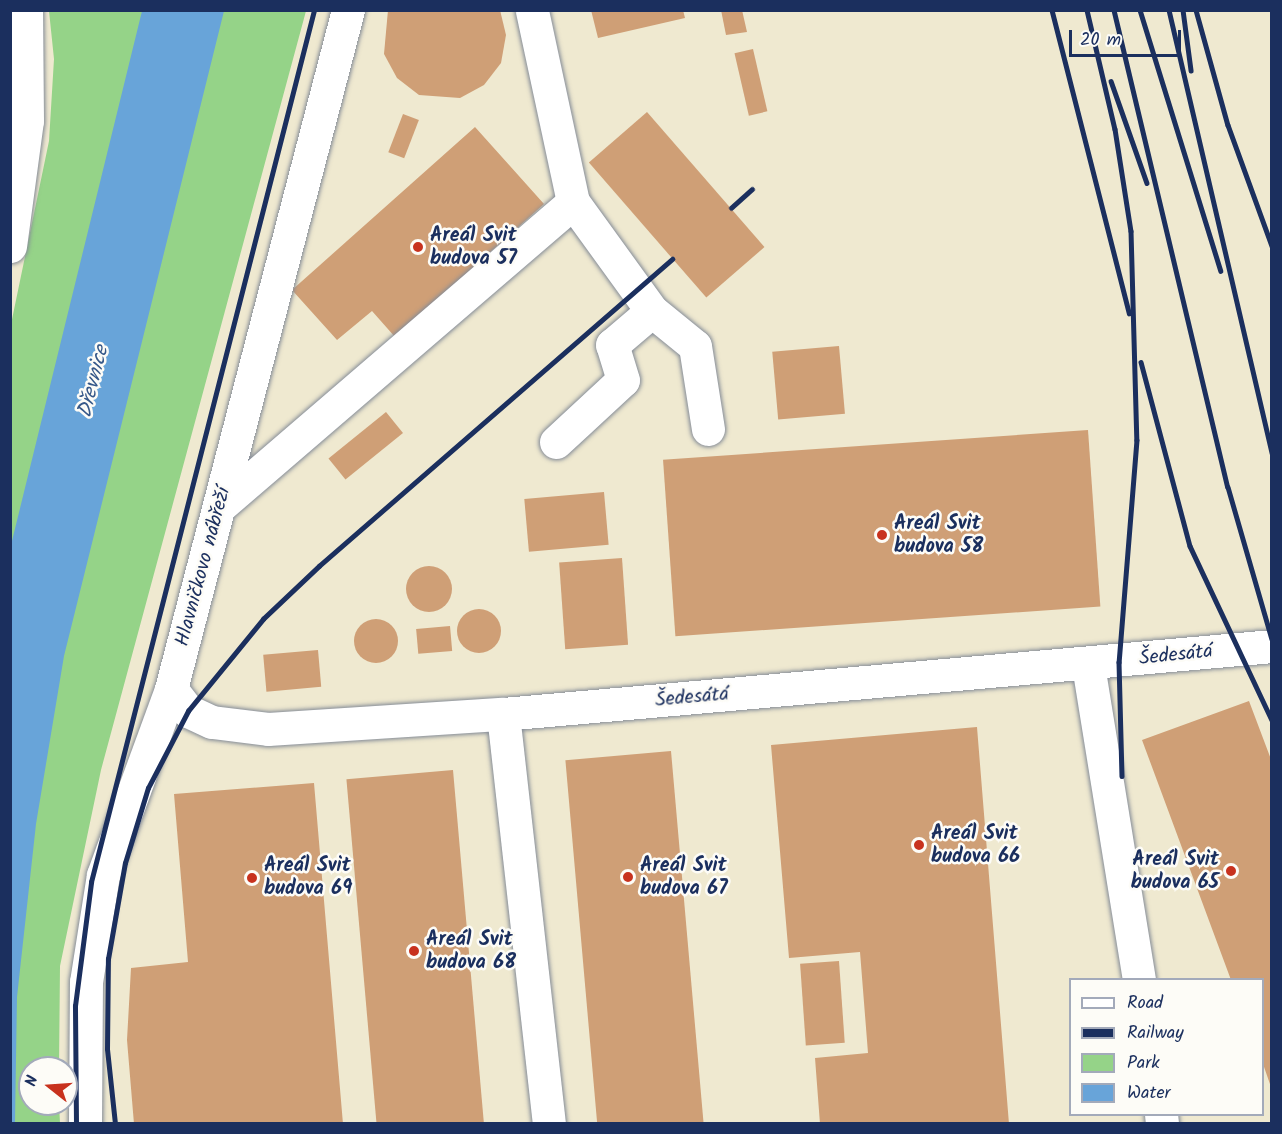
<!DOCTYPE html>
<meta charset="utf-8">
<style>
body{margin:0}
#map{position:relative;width:1282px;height:1134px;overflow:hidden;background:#efe9d0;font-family:Kalam,sans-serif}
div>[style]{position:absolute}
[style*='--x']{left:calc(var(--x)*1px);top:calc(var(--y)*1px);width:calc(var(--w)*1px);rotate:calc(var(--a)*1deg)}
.green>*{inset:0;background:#95d388}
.water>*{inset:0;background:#68a4d9}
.building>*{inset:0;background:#cf9f76;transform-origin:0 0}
.round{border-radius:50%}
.roads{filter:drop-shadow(0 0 2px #858c97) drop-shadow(0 0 2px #858c97)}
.minor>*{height:33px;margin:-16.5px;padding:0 16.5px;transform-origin:16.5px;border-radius:16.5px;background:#fff}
.rail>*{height:4.5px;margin:-2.25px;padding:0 2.25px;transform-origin:2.25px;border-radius:2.25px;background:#1b2f5e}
.dots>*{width:16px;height:16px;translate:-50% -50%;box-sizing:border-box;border:3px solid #fdfcf7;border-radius:50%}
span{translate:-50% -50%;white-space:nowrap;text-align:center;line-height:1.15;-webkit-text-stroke:5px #fdfcf7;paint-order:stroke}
.poi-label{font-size:20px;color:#1b2f5e;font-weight:700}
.left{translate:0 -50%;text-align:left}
.right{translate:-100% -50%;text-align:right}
.street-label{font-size:20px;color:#1b2f5e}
.water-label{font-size:21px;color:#365889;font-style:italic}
.frame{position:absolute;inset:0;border:12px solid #1b2f5e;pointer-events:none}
.legend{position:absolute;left:1069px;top:978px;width:195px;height:138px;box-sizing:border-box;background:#fdfcf7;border:2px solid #a3aaba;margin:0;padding:8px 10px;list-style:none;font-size:18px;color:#1b2f5e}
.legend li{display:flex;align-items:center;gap:12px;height:30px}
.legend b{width:30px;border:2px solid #a3aaba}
.north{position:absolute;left:18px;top:1056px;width:60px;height:60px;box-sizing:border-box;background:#fdfcf7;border:2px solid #a3aaba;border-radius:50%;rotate:287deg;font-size:16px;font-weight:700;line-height:24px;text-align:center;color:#1b2f5e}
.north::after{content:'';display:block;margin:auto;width:21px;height:27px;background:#c8321e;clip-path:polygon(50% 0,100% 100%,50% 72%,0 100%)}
.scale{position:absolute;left:1069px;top:30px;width:112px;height:27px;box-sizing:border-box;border:3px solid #1b2f5e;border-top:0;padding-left:8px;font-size:18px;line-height:21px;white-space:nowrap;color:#1b2f5e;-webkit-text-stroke:4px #fdfcf7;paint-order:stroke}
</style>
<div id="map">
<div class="green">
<i style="clip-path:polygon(49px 11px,306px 11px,101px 770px,60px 966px,59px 1068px,30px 1068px,30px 1104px,59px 1104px,60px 1123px,11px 1124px,10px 329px,49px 141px,54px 59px)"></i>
</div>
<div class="water">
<i style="clip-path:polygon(142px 11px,224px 11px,64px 656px,36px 824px,17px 997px,15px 1123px,11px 1123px,11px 545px)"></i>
</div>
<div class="building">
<i style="clip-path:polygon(388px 10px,500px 10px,506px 35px,501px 63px,484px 85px,460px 98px,419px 95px,397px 78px,384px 54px)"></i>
<i style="clip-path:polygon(591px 10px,683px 10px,685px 18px,598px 38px)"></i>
<i style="clip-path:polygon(721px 10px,742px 10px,747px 32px,726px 35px)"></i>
<i style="left:753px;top:49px;width:64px;height:19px;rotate:77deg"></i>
<i style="left:647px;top:112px;width:179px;height:77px;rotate:49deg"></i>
<i style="left:403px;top:114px;width:17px;height:41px;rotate:21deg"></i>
<i style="clip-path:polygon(475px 127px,544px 204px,395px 337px,372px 311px,337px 340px,292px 290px)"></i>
<i style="left:839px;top:346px;width:68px;height:67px;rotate:85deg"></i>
<i style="left:386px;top:412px;width:27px;height:74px;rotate:51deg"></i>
<i style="left:1088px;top:430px;width:177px;height:426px;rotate:86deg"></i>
<i style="left:604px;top:492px;width:53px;height:80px;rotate:85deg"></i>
<i style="left:622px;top:558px;width:87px;height:63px;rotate:86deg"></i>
<i class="round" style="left:406px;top:566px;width:46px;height:46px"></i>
<i class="round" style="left:457px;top:609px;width:44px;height:44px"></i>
<i class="round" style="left:354px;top:619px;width:44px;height:44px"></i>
<i style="left:450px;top:626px;width:25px;height:34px;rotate:85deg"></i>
<i style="left:318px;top:650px;width:37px;height:55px;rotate:85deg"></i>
<i style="clip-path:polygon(1249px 701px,1272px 762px,1271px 1087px,1263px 1064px,1263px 980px,1231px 980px,1142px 740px)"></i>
<i style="clip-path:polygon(977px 727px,1009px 1124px,820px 1124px,815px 1058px,868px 1053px,860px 952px,789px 958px,771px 745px)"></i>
<i style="left:671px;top:751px;width:374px;height:106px;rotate:85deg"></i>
<i style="left:453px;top:770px;width:355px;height:107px;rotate:85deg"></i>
<i style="clip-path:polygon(314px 783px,343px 1124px,134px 1124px,127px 1040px,131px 968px,188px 962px,174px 794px)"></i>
<i style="left:839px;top:961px;width:82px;height:39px;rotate:86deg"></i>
</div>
<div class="roads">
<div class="minor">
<i style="--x:573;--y:202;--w:135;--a:54.1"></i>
<i style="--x:652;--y:311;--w:55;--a:39.1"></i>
<i style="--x:695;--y:346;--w:84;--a:81.1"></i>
<i style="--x:10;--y:246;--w:126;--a:-82.3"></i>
<i style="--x:27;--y:121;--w:111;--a:-90.5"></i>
<i style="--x:556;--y:442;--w:91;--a:-42.8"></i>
<i style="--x:623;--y:380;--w:37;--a:-107"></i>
<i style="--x:612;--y:345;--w:52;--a:-40.4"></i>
<i style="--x:220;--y:506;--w:466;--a:-40.7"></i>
<i style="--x:573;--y:202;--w:196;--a:-102.1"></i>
<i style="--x:1088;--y:665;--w:319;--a:80.8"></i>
<i style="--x:171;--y:689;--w:28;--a:52"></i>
<i style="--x:188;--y:711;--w:26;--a:25"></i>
<i style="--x:212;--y:722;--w:56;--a:7.1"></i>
<i style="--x:268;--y:729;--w:235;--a:-3.7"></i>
<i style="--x:503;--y:714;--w:772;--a:-5.05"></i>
<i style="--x:503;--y:714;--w:413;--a:83.6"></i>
<i style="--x:1161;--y:1114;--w:10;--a:84"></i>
<i style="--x:85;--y:1124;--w:142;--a:-89.6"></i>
<i style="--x:86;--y:982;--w:108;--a:-81"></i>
<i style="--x:103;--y:875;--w:198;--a:-69.9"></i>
<i style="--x:171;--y:689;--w:702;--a:-75.39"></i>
</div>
</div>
<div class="rail">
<i style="--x:1052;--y:10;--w:313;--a:75.7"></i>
<i style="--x:1087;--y:10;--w:122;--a:76.8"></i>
<i style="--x:1115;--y:129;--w:103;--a:81.1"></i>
<i style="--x:1131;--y:231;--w:209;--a:88.4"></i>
<i style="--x:1137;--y:440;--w:223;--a:94.6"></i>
<i style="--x:1119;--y:662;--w:114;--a:88.5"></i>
<i style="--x:1114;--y:10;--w:490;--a:76.6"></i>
<i style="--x:1228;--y:487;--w:158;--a:73.9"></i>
<i style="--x:1140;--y:10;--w:273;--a:72.8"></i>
<i style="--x:1169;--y:10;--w:455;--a:76.9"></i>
<i style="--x:1183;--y:10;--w:61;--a:82.4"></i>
<i style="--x:1196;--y:10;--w:119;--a:74.5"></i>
<i style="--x:1228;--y:125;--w:129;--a:70"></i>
<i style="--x:1111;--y:81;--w:108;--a:70.6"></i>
<i style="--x:731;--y:208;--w:28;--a:-42"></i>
<i style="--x:1141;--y:362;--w:190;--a:75.1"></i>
<i style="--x:1190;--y:546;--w:192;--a:64.8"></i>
<i style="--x:76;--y:1124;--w:118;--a:-90.5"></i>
<i style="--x:75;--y:1006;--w:125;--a:-82.6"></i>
<i style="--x:91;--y:882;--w:900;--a:-75.65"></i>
<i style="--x:115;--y:1124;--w:75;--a:-96.1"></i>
<i style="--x:107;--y:1049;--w:90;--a:-89.4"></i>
<i style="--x:108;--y:959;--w:97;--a:-80"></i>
<i style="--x:125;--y:863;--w:78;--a:-73"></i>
<i style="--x:148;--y:788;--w:87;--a:-62.5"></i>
<i style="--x:188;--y:711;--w:119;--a:-50.8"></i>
<i style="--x:263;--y:619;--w:77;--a:-43.4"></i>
<i style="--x:319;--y:566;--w:468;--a:-41"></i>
</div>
<div class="dots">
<i style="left:418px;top:247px;background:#c8321e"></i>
<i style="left:882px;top:535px;background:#c8321e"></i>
<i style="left:919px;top:845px;background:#c8321e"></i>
<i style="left:1231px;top:871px;background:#c8321e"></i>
<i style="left:628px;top:877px;background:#c8321e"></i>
<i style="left:252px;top:878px;background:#c8321e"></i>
<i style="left:414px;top:951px;background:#c8321e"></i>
</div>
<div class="poi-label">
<span class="left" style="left:430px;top:248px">Areál Svit<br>budova 57</span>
<span class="left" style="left:894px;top:536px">Areál Svit<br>budova 58</span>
<span class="left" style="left:931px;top:846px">Areál Svit<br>budova 66</span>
<span class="right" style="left:1219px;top:872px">Areál Svit<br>budova 65</span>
<span class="left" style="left:640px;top:878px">Areál Svit<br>budova 67</span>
<span class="left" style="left:264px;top:878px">Areál Svit<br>budova 69</span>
<span class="left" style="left:426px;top:952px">Areál Svit<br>budova 68</span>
</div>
<div class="street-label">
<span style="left:204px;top:567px;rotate:-75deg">Hlavničkovo nábřeží</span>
<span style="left:1176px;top:656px;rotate:-6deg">Šedesátá</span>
<span style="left:692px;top:698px;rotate:-5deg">Šedesátá</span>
</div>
<div class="water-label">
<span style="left:94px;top:382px;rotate:-76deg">Dřevnice</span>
</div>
<div class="frame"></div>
<ul class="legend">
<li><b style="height:8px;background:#fff"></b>Road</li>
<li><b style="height:8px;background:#1b2f5e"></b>Railway</li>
<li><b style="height:16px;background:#95d388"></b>Park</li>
<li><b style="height:16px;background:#68a4d9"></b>Water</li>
</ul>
<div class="north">N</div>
<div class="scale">20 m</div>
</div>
